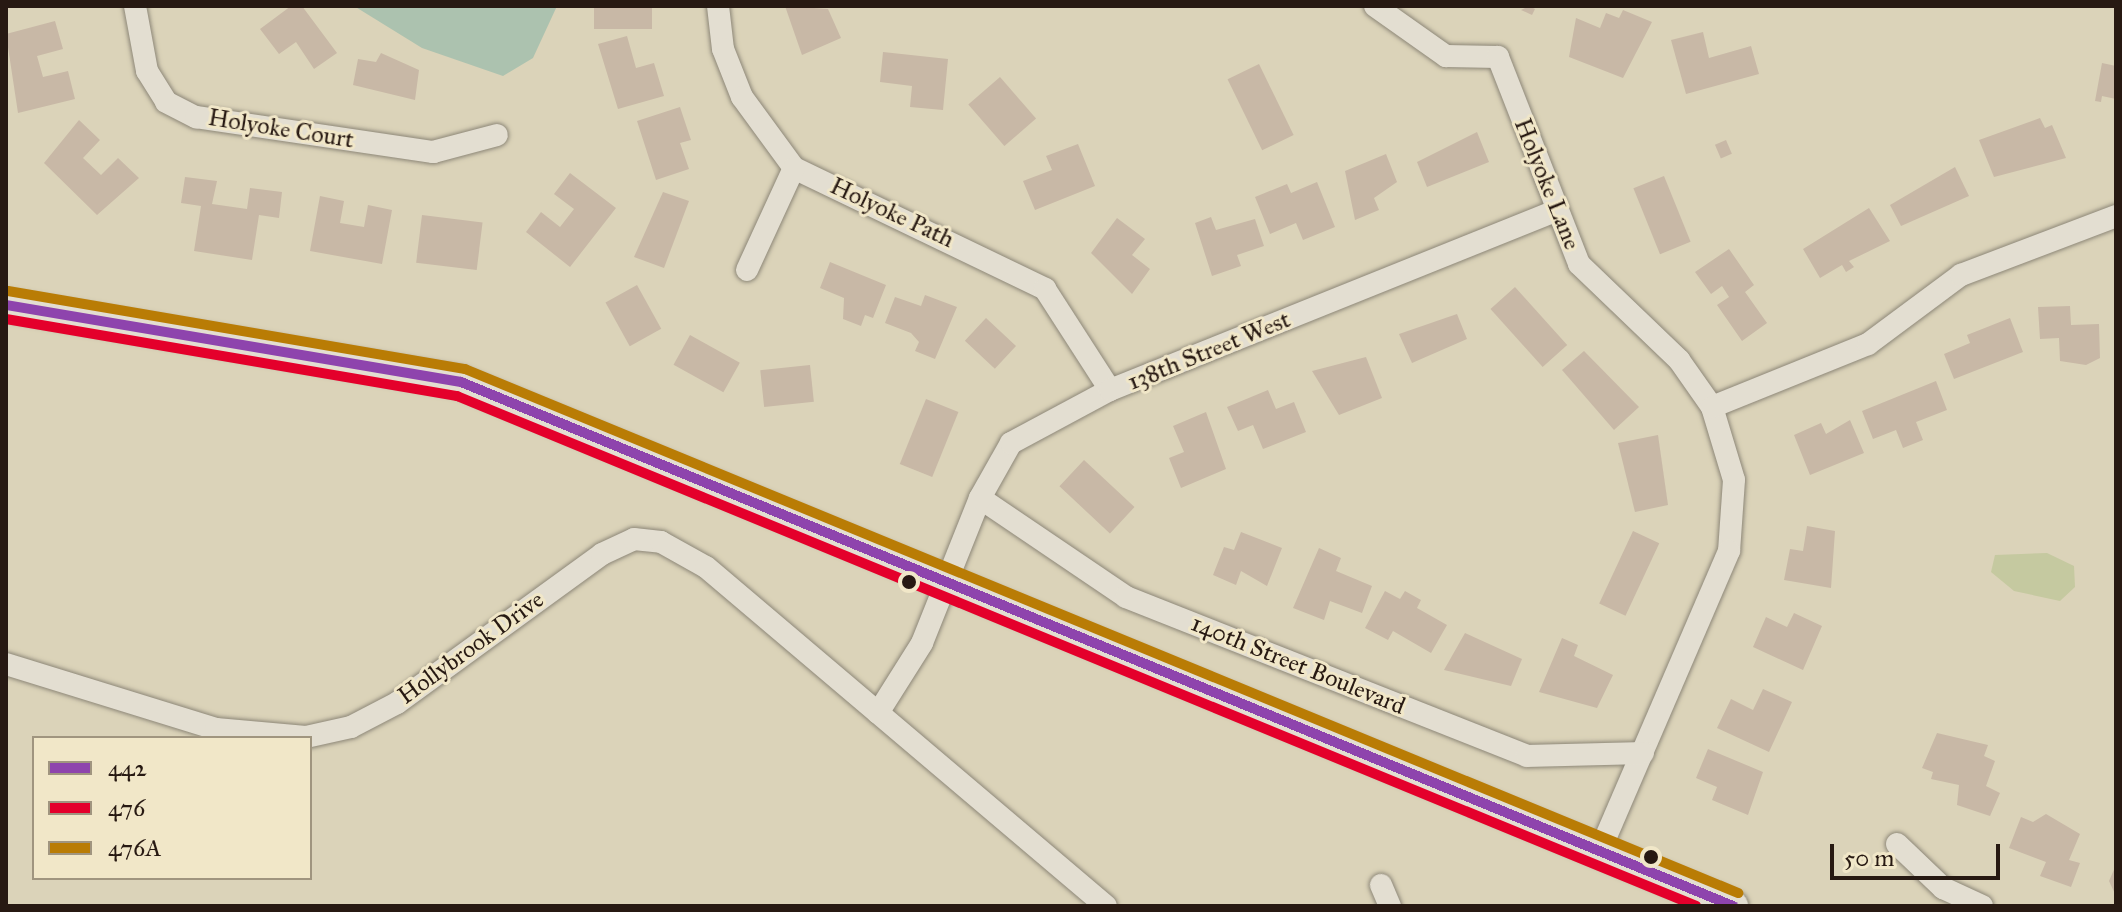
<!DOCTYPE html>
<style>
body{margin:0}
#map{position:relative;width:2122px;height:912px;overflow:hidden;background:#dbd3b9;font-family:"IM FELL Great Primer",serif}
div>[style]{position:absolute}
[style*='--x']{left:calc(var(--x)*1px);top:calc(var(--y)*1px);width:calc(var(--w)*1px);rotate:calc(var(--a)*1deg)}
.green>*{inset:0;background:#c5c9a0}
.water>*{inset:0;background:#acc2af}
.building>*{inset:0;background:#c8b8a6;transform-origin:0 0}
.roads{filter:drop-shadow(0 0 2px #8d8778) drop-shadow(0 0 2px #8d8778)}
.street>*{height:22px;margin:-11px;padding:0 11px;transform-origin:11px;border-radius:11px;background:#e3ded1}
.secondary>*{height:30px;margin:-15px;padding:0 15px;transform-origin:15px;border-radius:15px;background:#e3ded1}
.bus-1>*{height:10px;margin:-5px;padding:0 5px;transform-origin:5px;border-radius:5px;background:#8e44ad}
.bus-2>*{height:10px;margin:-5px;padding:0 5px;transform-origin:5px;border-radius:5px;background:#e4002b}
.bus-3>*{height:10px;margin:-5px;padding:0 5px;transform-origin:5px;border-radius:5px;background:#b97c05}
.dots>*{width:22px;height:22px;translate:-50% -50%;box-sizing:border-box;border:4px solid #f1e7c8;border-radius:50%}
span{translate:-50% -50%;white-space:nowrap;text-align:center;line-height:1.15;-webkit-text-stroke:6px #f1e7c8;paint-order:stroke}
.street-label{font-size:24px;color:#271912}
.frame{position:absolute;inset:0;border:8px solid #271912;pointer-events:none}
.legend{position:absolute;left:32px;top:736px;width:280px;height:144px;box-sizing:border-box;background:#f1e7c8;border:2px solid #a0957f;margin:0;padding:10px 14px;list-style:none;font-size:24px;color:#271912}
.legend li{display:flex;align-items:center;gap:16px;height:40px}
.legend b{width:40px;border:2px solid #a0957f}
.scale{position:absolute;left:1830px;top:844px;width:170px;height:36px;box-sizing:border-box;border:4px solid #271912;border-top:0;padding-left:10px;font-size:24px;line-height:28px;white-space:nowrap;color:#271912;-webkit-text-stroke:6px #f1e7c8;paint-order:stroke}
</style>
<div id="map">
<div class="green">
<i style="clip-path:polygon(2047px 553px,2074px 566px,2075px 587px,2060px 601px,2014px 591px,1991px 572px,1995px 555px)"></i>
</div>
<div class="water">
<i style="clip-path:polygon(354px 6px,557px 6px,533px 58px,503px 76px,422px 48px)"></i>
</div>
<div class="building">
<i style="clip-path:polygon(291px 6px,302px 6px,337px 53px,314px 69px,296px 42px,279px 54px,260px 29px)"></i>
<i style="left:594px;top:6px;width:58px;height:23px"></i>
<i style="clip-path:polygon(785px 6px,828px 9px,841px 38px,802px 55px)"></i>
<i style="clip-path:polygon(1529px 6px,1535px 9px,1532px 15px,1521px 10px)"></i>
<i style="clip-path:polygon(1623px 10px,1652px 22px,1623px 78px,1569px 57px,1576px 18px,1600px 28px,1606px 13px,1619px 18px)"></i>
<i style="clip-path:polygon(55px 21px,63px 49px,37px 56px,43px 77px,68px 71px,75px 99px,18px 113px,6px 34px)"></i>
<i style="clip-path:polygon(1703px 32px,1709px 58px,1751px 46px,1759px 74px,1686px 94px,1671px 40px)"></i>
<i style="clip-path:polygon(627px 36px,636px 68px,654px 63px,664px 96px,618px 109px,598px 44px)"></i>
<i style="clip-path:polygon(883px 52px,948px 59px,943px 110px,910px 107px,912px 86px,880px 82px)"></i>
<i style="clip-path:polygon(381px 53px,419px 70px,415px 100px,353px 85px,358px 59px,376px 62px)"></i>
<i style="clip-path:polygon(2102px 63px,2116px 66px,2116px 99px,2102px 96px,2101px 102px,2095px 101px)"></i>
<i style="left:1259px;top:64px;width:79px;height:35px;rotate:64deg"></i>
<i style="left:1000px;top:77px;width:55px;height:42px;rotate:49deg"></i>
<i style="clip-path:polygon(680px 107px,691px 140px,680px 143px,689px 169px,656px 180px,637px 121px)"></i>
<i style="clip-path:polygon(2040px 118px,2045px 128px,2052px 125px,2066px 158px,1994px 177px,1979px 140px)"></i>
<i style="clip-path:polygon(79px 120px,100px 140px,83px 158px,101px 175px,118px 158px,139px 178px,97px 215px,44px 163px)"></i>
<i style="clip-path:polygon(1477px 132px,1489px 162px,1427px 187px,1417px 162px)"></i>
<i style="left:1726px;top:140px;width:15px;height:12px;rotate:67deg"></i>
<i style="clip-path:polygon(1078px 144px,1095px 186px,1035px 210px,1023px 181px,1052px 170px,1046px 156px)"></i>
<i style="clip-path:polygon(1386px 154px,1397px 182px,1374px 198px,1379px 210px,1355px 220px,1345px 171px)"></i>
<i style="clip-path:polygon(1955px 167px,1969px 196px,1901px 226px,1890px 205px)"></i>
<i style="clip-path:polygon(570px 173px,616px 208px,570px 267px,526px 232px,541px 212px,560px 227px,574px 209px,554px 194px)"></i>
<i style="left:1664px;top:176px;width:71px;height:33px;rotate:68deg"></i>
<i style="clip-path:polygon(185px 177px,217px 181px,212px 204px,247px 209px,250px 188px,282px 192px,279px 218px,259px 215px,252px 260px,194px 251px,201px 206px,181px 203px)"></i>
<i style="clip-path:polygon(1317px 182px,1335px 227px,1303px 240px,1296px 223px,1270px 234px,1255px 197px,1287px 184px,1291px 193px)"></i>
<i style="clip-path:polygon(663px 192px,689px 201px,664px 268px,634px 257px)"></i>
<i style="clip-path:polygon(320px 196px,344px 201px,340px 223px,364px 227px,368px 205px,392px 210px,382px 264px,310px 251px)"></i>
<i style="clip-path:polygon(1869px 208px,1890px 241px,1849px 261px,1854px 267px,1846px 272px,1842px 265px,1820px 278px,1803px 249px)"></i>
<i style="left:422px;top:215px;width:61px;height:48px;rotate:7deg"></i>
<i style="clip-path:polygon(1211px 217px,1216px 230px,1255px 219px,1264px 246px,1237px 255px,1241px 266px,1212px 276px,1195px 223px)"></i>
<i style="clip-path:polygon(1117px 218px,1145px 239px,1132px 255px,1150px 269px,1132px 294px,1091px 253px)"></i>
<i style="clip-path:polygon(1729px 249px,1754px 285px,1745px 292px,1767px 323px,1742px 341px,1717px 305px,1729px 297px,1722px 286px,1711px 294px,1695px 272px)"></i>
<i style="clip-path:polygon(830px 262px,886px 285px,873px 318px,865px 315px,861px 326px,843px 319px,844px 298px,820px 288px)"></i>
<i style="left:637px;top:285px;width:50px;height:36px;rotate:61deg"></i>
<i style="left:1515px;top:287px;width:78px;height:33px;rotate:48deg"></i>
<i style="clip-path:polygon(925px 295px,957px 307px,935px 359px,915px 351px,919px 342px,911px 333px,885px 323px,895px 297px,921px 306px)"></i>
<i style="clip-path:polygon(2070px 306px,2071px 325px,2099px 324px,2100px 358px,2086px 365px,2060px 361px,2059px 338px,2040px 339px,2038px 307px)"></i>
<i style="clip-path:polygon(1457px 314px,1467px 339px,1412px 363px,1399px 334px)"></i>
<i style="left:986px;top:318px;width:41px;height:31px;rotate:43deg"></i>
<i style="clip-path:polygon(2010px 318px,2023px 352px,1954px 379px,1944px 354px,1970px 343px,1967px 335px)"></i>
<i style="left:690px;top:335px;width:57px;height:34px;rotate:29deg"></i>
<i style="clip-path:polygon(1584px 351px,1639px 407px,1614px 430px,1562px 370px)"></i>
<i style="clip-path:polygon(1366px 357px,1382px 398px,1339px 415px,1312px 371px)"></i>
<i style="left:810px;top:365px;width:37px;height:50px;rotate:84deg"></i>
<i style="clip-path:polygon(1936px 381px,1947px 410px,1916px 422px,1923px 440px,1903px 448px,1896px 430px,1873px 439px,1862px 411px)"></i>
<i style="clip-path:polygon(1268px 390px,1276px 409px,1294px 402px,1306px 432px,1263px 449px,1253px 425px,1238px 431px,1227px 407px)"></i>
<i style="left:926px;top:399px;width:35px;height:70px;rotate:22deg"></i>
<i style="clip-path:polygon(1206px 412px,1226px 469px,1181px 488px,1169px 458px,1184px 452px,1173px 426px)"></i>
<i style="clip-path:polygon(1850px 420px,1864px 453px,1810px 475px,1794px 435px,1821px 423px,1826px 434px)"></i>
<i style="clip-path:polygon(1658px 435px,1668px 505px,1635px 512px,1618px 443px)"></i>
<i style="left:1084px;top:460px;width:69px;height:36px;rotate:43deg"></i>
<i style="clip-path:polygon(1807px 526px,1835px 531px,1831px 588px,1784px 580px,1790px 549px,1803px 551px)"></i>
<i style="left:1633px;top:531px;width:29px;height:80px;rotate:25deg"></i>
<i style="clip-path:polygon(1241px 532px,1282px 548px,1267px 586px,1241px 571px,1236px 585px,1213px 575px,1224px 547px,1234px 550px)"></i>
<i style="clip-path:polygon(1319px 548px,1341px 558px,1336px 571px,1372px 586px,1362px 613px,1330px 601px,1324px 620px,1293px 608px)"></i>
<i style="clip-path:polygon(1385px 591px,1400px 599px,1405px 591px,1421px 600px,1417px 608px,1447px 625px,1431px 653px,1393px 631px,1388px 640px,1365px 628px)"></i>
<i style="clip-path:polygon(1794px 613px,1822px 626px,1803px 670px,1753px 647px,1766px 617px,1787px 627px)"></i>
<i style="clip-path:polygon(1465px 633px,1522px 659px,1511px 686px,1444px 670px)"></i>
<i style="clip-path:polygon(1562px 638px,1578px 645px,1574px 656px,1613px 675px,1597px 708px,1539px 692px)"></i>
<i style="clip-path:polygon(1763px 689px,1792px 702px,1769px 752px,1717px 728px,1731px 699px,1753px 710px)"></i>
<i style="clip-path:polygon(1937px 733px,1988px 745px,1984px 756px,1995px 761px,1986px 786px,2000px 793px,1990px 816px,1957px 805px,1959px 785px,1931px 779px,1933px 772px,1922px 768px)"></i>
<i style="clip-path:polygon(1708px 749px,1763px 772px,1748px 815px,1712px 800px,1717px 787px,1696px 778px)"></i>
<i style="clip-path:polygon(2046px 814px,2080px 834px,2069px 860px,2080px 863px,2071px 887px,2040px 876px,2046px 862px,2009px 848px,2021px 817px,2033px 822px)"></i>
<i style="clip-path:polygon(2116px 865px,2116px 896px,2109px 881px)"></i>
</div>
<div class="roads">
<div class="street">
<i style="--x:135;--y:6;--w:66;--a:79.5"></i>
<i style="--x:147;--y:71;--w:36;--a:58"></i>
<i style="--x:166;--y:102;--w:34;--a:27"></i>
<i style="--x:196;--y:117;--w:240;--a:8.4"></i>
<i style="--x:433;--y:152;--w:66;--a:-14.9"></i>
<i style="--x:718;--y:6;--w:43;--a:83.4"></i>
<i style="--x:723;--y:49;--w:52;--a:68.4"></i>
<i style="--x:742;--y:97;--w:88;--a:53.8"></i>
<i style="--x:794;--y:168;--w:279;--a:25.7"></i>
<i style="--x:1045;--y:289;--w:120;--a:57.2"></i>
<i style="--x:1375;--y:6;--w:87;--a:35.2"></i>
<i style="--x:1446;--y:56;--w:52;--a:1.1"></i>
<i style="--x:1498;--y:57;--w:222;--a:68.6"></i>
<i style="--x:1579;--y:264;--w:139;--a:43.8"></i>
<i style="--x:1679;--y:360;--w:57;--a:54.9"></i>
<i style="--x:1712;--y:407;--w:76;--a:73.2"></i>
<i style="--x:1734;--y:480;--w:71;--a:94"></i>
<i style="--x:1729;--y:551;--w:327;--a:113.3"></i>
<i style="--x:747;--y:270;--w:112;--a:-65.3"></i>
<i style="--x:1712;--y:407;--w:168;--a:-22"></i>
<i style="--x:1868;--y:344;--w:116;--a:-36.6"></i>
<i style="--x:1961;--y:275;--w:166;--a:-20.8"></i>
<i style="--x:980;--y:498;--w:176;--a:34.1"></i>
<i style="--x:1126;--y:597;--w:431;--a:21.6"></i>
<i style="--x:1527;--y:756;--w:116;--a:-1.5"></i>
<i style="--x:6;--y:664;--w:220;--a:17.2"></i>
<i style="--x:216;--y:729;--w:90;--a:5.1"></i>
<i style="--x:306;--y:737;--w:46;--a:-12.5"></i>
<i style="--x:351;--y:727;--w:52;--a:-27.6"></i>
<i style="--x:397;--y:703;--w:253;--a:-36"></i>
<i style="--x:602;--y:554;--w:35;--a:-25"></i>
<i style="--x:634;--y:539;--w:27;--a:6"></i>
<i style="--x:661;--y:542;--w:51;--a:29.1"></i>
<i style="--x:706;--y:567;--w:524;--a:40.28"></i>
<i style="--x:878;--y:713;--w:83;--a:-57.8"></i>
<i style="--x:922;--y:643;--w:156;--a:-68.2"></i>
<i style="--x:980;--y:498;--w:63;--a:-60.6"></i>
<i style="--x:1011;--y:443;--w:112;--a:-28.2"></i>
<i style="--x:1110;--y:390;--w:480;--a:-21.9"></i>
<i style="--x:1897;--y:844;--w:64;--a:43.7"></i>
<i style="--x:1943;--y:888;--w:43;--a:24.8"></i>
<i style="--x:1381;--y:885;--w:23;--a:67"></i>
</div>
<div class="secondary">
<i style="--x:6;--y:305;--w:461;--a:9.6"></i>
<i style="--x:461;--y:382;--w:1376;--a:22.39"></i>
</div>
</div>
<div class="bus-1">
<i style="--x:6;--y:305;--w:461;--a:9.6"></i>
<i style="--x:461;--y:382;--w:1376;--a:22.39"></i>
</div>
<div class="bus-2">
<i style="--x:6;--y:319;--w:458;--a:9.7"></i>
<i style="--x:457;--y:396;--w:1340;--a:22.37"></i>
</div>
<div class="bus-3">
<i style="--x:8;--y:291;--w:464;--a:9.7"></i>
<i style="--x:465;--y:369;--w:1377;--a:22.37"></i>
</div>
<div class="dots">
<i style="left:909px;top:582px;background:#271912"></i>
<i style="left:1651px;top:857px;background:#271912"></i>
</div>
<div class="street-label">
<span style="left:281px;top:129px;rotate:9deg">Holyoke Court</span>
<span style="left:1547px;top:184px;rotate:68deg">Holyoke Lane</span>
<span style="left:892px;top:213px;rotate:25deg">Holyoke Path</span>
<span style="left:1209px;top:351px;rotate:-22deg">138th Street West</span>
<span style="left:471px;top:648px;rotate:-36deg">Hollybrook Drive</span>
<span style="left:1298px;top:665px;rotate:22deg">140th Street Boulevard</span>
</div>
<div class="frame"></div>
<ul class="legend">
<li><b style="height:10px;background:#8e44ad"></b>442</li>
<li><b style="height:10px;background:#e4002b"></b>476</li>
<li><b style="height:10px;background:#b97c05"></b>476A</li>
</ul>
<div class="scale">50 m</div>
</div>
